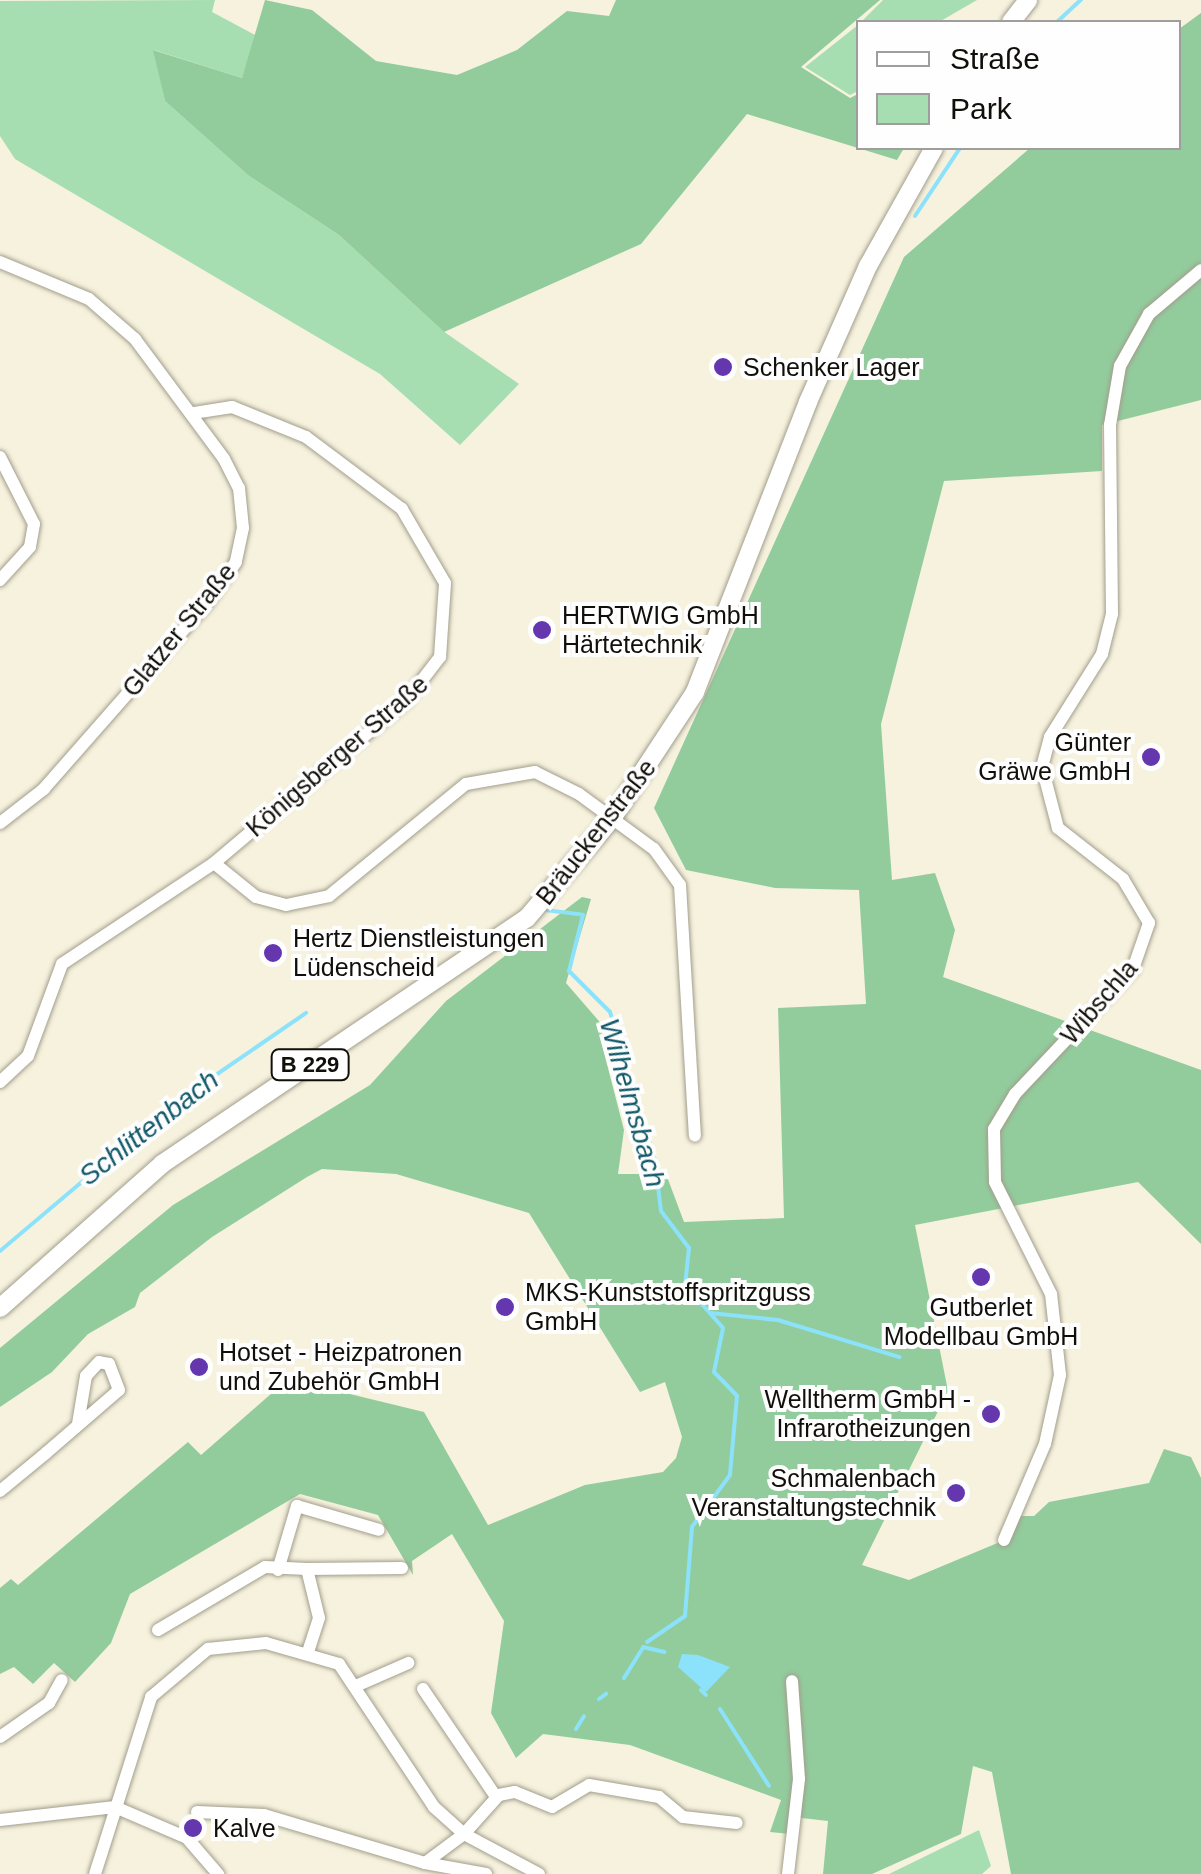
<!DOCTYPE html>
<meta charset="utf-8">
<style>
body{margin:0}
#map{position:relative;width:1201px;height:1874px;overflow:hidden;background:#f6f2de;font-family:Arial,sans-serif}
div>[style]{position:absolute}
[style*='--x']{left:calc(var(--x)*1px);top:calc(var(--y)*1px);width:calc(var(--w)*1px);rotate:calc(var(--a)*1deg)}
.green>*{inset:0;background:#a6deb1}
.forest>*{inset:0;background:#92cc9d}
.water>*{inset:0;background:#8ce2fb}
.stream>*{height:4px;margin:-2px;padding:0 2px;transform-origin:2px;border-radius:2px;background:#8ce2fb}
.roads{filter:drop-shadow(0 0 2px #a29e8c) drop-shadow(0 0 2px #a29e8c)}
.minor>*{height:12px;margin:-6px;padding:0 6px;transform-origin:6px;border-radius:6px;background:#fff}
.major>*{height:18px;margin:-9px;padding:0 9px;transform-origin:9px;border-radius:9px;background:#fff}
.dots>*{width:28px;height:28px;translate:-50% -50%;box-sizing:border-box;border:5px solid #fefefe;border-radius:50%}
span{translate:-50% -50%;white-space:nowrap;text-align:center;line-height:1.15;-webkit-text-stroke:8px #fefefe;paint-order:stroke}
.shield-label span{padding:2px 8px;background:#fefefe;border:2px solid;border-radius:8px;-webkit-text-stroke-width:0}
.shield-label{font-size:22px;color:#110f09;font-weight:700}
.poi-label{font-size:25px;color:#110f09}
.left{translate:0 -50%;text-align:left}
.right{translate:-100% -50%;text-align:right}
.street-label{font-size:25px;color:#110f09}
.water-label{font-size:28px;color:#11596a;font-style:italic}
.legend{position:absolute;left:856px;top:20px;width:325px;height:130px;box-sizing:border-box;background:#fefefe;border:2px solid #9f9e9c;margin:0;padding:12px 18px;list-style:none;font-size:30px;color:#110f09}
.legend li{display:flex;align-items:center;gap:20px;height:50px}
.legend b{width:50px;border:2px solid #9f9e9c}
</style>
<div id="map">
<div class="green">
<i style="clip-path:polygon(215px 0,212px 12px,257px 36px,242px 78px,154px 50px,165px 101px,249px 176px,339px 235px,443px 331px,519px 384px,460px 445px,380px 374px,15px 159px,0 136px,0 1px)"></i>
<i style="clip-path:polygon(883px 0,977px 0,939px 22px,861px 22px)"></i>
<i style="clip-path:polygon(858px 25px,858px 91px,850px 95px,805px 67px)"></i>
<i style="clip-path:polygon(979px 1830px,991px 1866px,982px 1874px,889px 1874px)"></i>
</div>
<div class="forest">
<i style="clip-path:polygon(265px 0,312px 10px,376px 61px,457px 75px,517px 50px,567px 11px,609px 16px,616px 0,880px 0,801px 67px,850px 98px,858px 94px,858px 148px,904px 148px,897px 160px,747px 114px,641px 244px,444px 332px,339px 235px,249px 176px,165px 101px,153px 50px,242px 78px)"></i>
<i style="clip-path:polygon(1201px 13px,1201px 400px,1102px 425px,1102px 471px,944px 481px,881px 724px,892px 880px,935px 873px,955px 930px,943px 977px,1201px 1070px,1201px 1244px,1138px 1182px,915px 1225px,948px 1391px,862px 1565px,909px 1580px,1007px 1539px,1016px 1516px,1034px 1516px,1049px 1502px,1149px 1483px,1164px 1449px,1191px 1457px,1201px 1478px,1201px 1874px,1011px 1874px,992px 1772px,973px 1766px,961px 1834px,872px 1874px,823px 1874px,828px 1821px,793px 1817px,790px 1834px,770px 1832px,781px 1800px,630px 1745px,543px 1734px,516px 1758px,491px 1713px,504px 1621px,452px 1534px,412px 1561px,413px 1575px,378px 1515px,300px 1494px,130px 1594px,111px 1643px,75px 1682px,54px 1663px,33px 1684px,14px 1667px,0 1674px,0 1588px,11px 1579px,18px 1585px,188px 1442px,201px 1455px,288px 1379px,424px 1412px,488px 1525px,585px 1485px,663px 1472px,676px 1458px,682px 1437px,665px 1382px,640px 1392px,529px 1213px,396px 1174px,322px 1169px,307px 1177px,212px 1237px,140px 1293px,135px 1307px,88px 1334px,52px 1372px,0 1407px,0 1348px,173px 1205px,370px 1085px,446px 1001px,582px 897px,591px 899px,566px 983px,611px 1035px,600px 1037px,624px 1130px,618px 1174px,666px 1174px,684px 1222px,784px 1218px,778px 1008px,866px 1004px,859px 890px,775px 888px,686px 870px,654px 808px,904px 257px,1030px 148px,1178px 148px,1179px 29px)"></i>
</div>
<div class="water">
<i style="clip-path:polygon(682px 1654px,698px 1655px,730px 1667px,706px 1692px,678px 1667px)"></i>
</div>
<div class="stream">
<i style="--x:1057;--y:22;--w:33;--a:-43"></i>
<i style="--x:915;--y:216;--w:82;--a:-56.5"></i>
<i style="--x:545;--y:910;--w:38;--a:7"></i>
<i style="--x:583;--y:915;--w:58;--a:104"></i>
<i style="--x:569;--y:971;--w:58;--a:45"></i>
<i style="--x:610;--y:1012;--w:155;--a:73.1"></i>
<i style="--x:655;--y:1160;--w:51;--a:83.3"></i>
<i style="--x:661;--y:1211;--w:46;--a:52.9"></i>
<i style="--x:689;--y:1248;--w:37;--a:96"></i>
<i style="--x:685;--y:1285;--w:57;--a:48.5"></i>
<i style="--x:723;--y:1328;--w:45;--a:101.6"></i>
<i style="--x:714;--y:1372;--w:33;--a:46"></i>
<i style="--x:737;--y:1396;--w:79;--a:95.1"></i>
<i style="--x:730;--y:1475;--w:64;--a:126.2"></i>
<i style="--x:692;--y:1527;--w:89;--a:94.5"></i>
<i style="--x:685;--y:1616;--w:46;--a:145.6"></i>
<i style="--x:0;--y:1251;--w:229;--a:-40.2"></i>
<i style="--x:175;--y:1103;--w:159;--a:-34.5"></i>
<i style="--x:710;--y:1313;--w:68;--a:5.9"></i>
<i style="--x:778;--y:1320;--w:127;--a:17"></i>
<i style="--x:624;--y:1678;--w:36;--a:-58"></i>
<i style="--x:643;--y:1647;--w:22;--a:13"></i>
<i style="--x:701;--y:1690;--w:7;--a:45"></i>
<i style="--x:599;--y:1699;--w:9;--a:-36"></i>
<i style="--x:720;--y:1709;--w:91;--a:57.5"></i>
<i style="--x:576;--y:1729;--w:15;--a:-58"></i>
</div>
<div class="roads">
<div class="minor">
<i style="--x:0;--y:262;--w:96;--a:22.6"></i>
<i style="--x:89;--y:299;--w:61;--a:41"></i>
<i style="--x:135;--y:339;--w:149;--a:53.4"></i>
<i style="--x:224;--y:459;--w:33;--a:63"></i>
<i style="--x:239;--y:488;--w:40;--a:84.3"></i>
<i style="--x:243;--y:528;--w:35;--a:102"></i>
<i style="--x:236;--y:562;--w:49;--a:125"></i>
<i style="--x:208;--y:602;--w:249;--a:131.3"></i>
<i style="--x:44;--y:789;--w:56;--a:142.3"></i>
<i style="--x:0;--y:457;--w:75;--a:63.1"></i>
<i style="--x:34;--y:524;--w:23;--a:100"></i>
<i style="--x:30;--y:547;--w:45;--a:132.3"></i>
<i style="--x:214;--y:863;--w:54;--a:39"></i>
<i style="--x:256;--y:897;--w:31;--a:15"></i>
<i style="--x:286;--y:905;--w:44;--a:-11.8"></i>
<i style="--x:329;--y:896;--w:177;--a:-39.3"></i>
<i style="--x:466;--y:784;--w:70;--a:-9.9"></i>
<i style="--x:535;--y:772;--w:49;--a:26.6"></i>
<i style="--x:579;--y:794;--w:93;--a:36.3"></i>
<i style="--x:654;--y:849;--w:44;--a:54.2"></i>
<i style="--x:680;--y:885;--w:251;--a:86.6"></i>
<i style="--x:0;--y:1082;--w:38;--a:-43"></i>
<i style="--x:28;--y:1056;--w:98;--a:-69.7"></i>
<i style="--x:62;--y:964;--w:182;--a:-33.6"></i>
<i style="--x:214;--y:863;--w:251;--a:-40.2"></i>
<i style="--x:406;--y:701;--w:56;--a:-52.3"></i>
<i style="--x:440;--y:657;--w:74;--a:-86.1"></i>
<i style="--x:445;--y:583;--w:86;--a:-120.2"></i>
<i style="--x:402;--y:509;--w:120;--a:-143.1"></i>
<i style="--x:306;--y:437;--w:80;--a:-157.9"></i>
<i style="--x:232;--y:407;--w:38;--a:171"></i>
<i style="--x:0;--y:1491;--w:60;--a:-39.6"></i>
<i style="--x:46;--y:1453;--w:96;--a:-40.8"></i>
<i style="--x:119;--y:1390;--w:28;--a:-111"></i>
<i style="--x:109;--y:1364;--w:10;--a:-169"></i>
<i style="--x:99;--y:1362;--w:19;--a:133"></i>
<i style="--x:86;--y:1376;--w:49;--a:99.5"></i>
<i style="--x:1004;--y:1540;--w:104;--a:-66.9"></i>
<i style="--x:1045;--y:1444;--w:71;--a:-77.7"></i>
<i style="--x:1060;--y:1375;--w:81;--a:-96.3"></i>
<i style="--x:1051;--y:1294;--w:125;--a:-116.6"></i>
<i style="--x:995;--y:1182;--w:53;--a:-91.1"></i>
<i style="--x:994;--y:1129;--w:41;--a:-59"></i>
<i style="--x:1015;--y:1094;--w:172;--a:-46.7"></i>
<i style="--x:1133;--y:969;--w:49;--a:-70.8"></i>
<i style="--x:1149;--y:923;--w:51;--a:-120.6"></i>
<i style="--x:1123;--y:879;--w:83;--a:-141.9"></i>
<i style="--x:1058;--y:828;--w:63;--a:-104.7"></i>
<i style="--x:1042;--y:767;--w:31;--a:-75"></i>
<i style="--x:1050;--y:737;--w:98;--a:-57.9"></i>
<i style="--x:1102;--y:654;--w:41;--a:-76"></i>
<i style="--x:1112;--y:614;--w:189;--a:-90.6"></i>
<i style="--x:1110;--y:425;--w:60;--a:-80.4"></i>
<i style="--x:1120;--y:366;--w:60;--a:-60.9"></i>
<i style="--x:1149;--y:314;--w:68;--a:-40.2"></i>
<i style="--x:307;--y:1569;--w:95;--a:-0.6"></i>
<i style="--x:278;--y:1570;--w:67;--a:-73.5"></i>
<i style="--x:297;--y:1506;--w:85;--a:16.3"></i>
<i style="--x:158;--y:1630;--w:124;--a:-30.5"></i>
<i style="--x:265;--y:1567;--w:42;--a:2.7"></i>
<i style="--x:307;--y:1569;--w:50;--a:76.2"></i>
<i style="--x:319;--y:1618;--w:35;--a:108"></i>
<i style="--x:358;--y:1685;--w:55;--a:-23.7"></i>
<i style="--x:423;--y:1689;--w:130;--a:55.9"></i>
<i style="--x:0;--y:1737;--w:60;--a:-34.8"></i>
<i style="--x:49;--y:1703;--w:26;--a:-61"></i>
<i style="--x:197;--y:1812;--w:67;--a:2.6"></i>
<i style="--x:264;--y:1815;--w:168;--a:16.6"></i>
<i style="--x:0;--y:1820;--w:116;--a:-6.4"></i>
<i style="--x:115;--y:1807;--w:78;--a:23.3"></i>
<i style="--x:187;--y:1838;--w:48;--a:49.3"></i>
<i style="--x:95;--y:1874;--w:186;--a:-72.4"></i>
<i style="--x:151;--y:1697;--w:75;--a:-40.1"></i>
<i style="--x:208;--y:1649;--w:58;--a:-5.9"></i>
<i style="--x:266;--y:1643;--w:76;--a:16"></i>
<i style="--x:339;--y:1664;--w:172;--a:56.4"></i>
<i style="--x:434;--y:1807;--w:40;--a:42"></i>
<i style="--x:464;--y:1834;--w:52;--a:-48.1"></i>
<i style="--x:499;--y:1795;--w:16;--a:-11"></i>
<i style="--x:515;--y:1792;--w:40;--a:22"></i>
<i style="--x:552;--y:1807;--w:43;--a:-30.7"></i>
<i style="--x:589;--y:1785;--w:71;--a:9.7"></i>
<i style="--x:659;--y:1797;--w:31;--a:40"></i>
<i style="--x:683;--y:1817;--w:54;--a:6.3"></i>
<i style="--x:486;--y:1874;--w:62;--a:-169.8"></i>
<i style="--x:425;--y:1863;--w:49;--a:-36.6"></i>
<i style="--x:464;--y:1834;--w:85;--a:28.1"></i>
<i style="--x:788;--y:1874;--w:96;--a:-83.4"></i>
<i style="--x:799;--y:1779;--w:98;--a:-94.1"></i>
</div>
<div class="major">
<i style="--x:1011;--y:22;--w:28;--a:-52"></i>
<i style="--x:0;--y:1308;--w:217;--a:-41.6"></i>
<i style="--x:162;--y:1164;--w:440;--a:-34"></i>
<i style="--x:527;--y:918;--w:133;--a:-49.6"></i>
<i style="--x:613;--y:817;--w:149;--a:-56.7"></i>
<i style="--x:695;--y:692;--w:311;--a:-68.7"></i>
<i style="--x:808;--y:402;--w:149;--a:-66.2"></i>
<i style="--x:868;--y:266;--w:135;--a:-60.8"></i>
</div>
</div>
<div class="dots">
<i style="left:723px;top:367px;background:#6537af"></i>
<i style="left:542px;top:630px;background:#6537af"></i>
<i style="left:1151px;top:757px;background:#6537af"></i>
<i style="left:273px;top:953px;background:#6537af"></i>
<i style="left:981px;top:1277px;background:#6537af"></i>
<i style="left:505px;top:1307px;background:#6537af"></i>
<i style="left:199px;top:1367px;background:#6537af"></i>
<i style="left:991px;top:1414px;background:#6537af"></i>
<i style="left:956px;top:1493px;background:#6537af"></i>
<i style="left:193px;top:1828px;background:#6537af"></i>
</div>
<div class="shield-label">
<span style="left:310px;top:1065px">B 229</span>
</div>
<div class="poi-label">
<span class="left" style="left:743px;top:367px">Schenker Lager</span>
<span class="left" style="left:562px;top:630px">HERTWIG GmbH<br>Härtetechnik</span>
<span class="right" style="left:1131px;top:757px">Günter<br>Gräwe GmbH</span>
<span class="left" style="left:293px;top:953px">Hertz Dienstleistungen<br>Lüdenscheid</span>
<span class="left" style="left:525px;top:1307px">MKS-Kunststoffspritzguss<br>GmbH</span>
<span style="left:981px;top:1322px">Gutberlet<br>Modellbau GmbH</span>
<span class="left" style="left:219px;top:1367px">Hotset - Heizpatronen<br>und Zubehör GmbH</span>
<span class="right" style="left:971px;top:1414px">Welltherm GmbH -<br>Infrarotheizungen</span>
<span class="right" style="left:936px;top:1493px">Schmalenbach<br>Veranstaltungstechnik</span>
<span class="left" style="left:213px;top:1828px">Kalve</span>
</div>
<div class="street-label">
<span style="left:179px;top:630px;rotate:-51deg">Glatzer Straße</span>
<span style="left:337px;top:756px;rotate:-41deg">Königsberger Straße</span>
<span style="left:596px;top:832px;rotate:-52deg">Bräuckenstraße</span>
<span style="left:1099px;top:1002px;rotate:-49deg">Wibschla</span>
</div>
<div class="water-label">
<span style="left:632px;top:1103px;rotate:74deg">Wilhelmsbach</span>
<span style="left:149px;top:1128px;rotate:-38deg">Schlittenbach</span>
</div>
<ul class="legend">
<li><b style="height:12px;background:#fff"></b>Straße</li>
<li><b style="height:28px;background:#a6deb1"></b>Park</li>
</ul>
</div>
